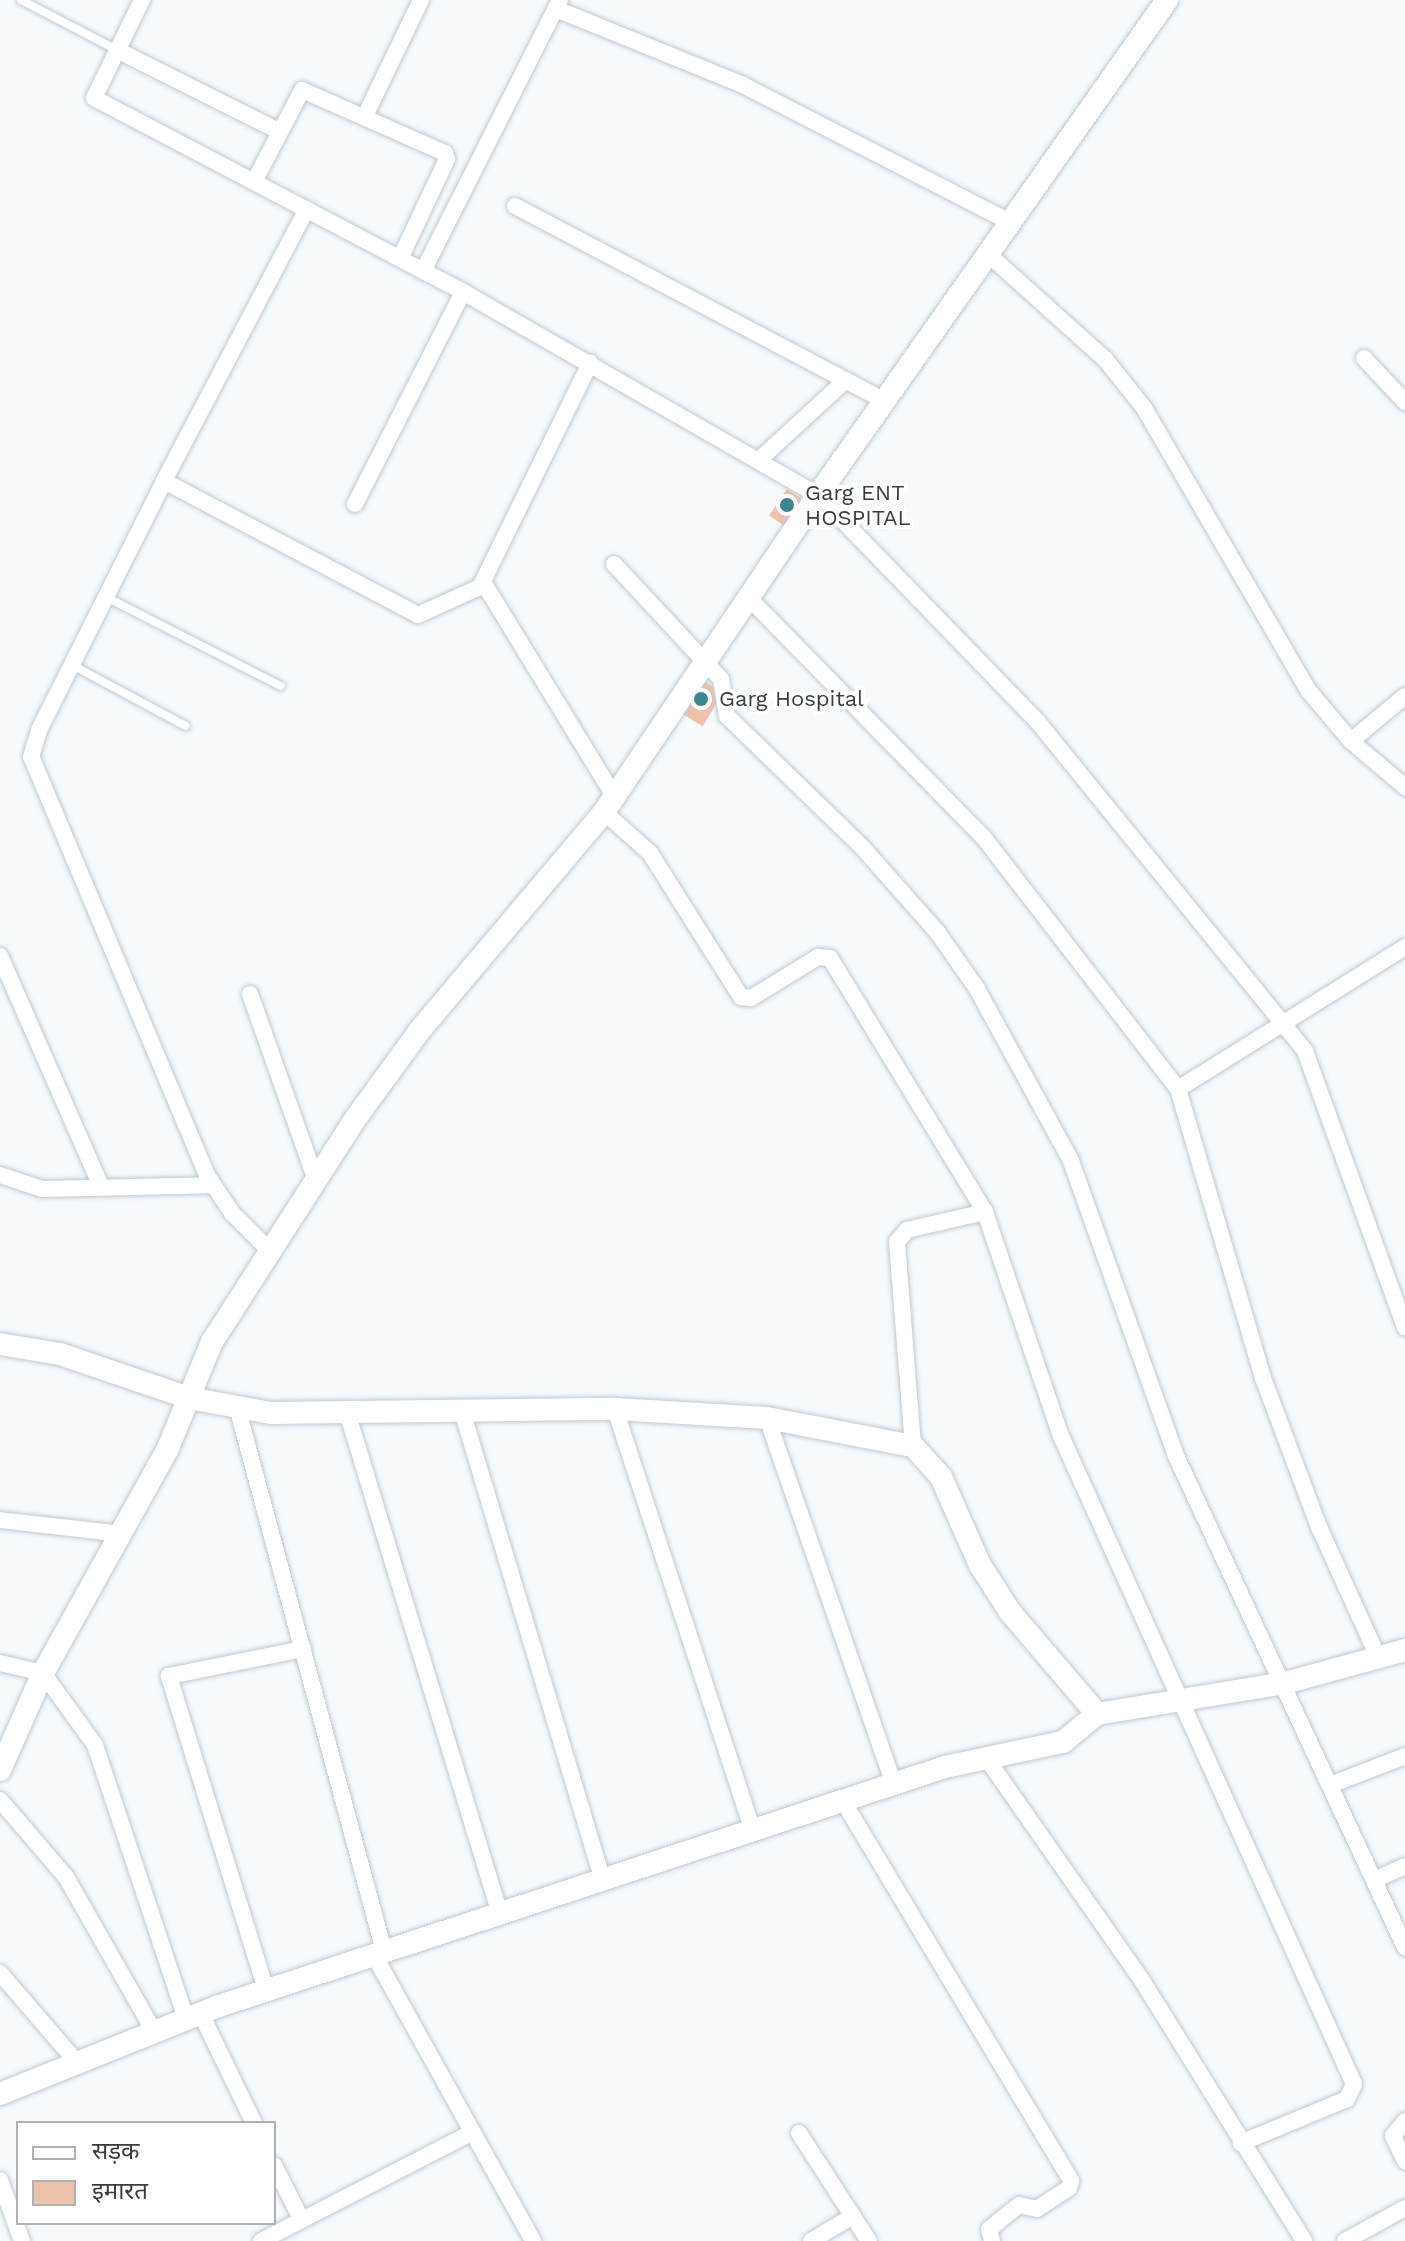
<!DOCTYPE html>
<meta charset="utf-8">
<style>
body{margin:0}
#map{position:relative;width:1405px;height:2241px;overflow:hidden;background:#f6fafd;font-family:"Work Sans","Noto Sans Devanagari",sans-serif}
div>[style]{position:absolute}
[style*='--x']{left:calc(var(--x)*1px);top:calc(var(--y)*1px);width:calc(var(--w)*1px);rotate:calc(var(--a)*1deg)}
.building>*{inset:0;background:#edc2ab;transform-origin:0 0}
.roads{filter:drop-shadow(0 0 2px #bfc8d0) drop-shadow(0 0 2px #bfc8d0)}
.lane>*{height:8px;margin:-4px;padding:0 4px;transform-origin:4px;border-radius:4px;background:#fff}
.street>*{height:16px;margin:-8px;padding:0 8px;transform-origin:8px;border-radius:8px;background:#fff}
.secondary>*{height:22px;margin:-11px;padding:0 11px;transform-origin:11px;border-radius:11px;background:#fff}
.dots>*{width:22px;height:22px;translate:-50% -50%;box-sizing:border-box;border:4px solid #fff;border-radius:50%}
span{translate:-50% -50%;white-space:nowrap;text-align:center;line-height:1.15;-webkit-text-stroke:8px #fff;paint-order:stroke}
.poi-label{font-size:22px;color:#393d40}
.left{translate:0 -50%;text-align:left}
.legend{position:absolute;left:16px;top:2121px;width:260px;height:104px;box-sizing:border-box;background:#fff;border:2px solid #b0b1b3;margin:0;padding:10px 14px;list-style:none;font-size:24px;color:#393d40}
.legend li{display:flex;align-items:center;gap:16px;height:40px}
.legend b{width:40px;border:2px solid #b0b1b3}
</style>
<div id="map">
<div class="building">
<i style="left:787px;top:489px;width:22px;height:32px;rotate:34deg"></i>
<i style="left:702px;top:680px;width:25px;height:39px;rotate:32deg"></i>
</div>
<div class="roads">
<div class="lane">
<i style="--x:21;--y:0;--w:108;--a:27.5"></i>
<i style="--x:106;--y:597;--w:196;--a:27"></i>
<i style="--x:72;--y:665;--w:129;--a:28.2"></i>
</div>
<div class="street">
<i style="--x:142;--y:0;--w:109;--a:116.1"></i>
<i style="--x:94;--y:98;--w:417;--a:27.7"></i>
<i style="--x:463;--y:292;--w:409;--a:29.8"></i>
<i style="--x:818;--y:495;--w:315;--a:45.9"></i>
<i style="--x:1037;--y:721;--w:425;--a:50.9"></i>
<i style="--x:1305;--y:1051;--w:294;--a:70.1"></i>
<i style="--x:561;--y:11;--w:196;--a:22.1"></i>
<i style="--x:743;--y:85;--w:302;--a:27.2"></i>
<i style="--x:117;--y:50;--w:181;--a:26.6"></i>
<i style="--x:365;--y:116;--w:129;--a:-64.2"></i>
<i style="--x:254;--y:182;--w:104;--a:-62.4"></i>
<i style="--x:302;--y:90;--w:156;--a:23.8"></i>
<i style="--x:445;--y:153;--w:6;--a:72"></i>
<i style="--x:447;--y:159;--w:110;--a:115.2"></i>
<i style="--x:515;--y:206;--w:418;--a:27.8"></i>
<i style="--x:989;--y:255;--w:156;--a:41.9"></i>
<i style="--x:1105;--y:359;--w:63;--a:51.5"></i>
<i style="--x:1144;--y:408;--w:326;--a:59.8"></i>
<i style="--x:1308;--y:690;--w:67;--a:49.9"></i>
<i style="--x:1351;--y:741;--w:71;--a:40.4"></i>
<i style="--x:423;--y:271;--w:304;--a:-63.2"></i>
<i style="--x:1364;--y:358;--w:60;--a:47"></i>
<i style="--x:759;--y:460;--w:118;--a:-42.6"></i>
<i style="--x:164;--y:481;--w:287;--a:27.8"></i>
<i style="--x:418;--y:615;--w:68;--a:-24.3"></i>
<i style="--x:480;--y:587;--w:250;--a:-63.8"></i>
<i style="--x:355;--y:504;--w:238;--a:-63"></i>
<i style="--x:614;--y:564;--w:157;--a:47.1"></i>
<i style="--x:721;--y:679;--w:37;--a:81"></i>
<i style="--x:727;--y:716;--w:188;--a:44.1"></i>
<i style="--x:862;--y:847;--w:115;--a:48.5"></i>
<i style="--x:938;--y:933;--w:68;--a:55.1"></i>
<i style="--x:977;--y:989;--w:196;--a:61.3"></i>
<i style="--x:1071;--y:1161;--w:313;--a:70.4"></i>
<i style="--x:1176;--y:1456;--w:542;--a:65"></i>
<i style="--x:483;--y:582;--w:251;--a:58.5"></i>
<i style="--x:748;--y:597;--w:337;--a:45.6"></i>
<i style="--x:984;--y:838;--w:317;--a:52.3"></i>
<i style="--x:1178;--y:1089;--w:301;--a:73.6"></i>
<i style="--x:1263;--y:1378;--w:159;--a:69.4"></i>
<i style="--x:1319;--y:1527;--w:143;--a:65.6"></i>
<i style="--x:1351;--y:741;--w:70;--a:-39.8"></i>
<i style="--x:604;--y:812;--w:62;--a:41.7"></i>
<i style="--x:650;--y:853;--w:170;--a:57.7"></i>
<i style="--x:741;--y:997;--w:10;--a:6"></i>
<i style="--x:751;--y:998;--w:79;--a:-31.5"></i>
<i style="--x:818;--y:957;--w:12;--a:5"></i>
<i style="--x:830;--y:958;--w:298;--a:58.6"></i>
<i style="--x:985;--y:1212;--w:237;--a:71.3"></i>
<i style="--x:1061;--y:1436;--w:711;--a:65.67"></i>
<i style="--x:1354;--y:2084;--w:17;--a:115"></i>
<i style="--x:1347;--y:2099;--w:115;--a:157.5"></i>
<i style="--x:0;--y:956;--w:253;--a:66.3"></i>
<i style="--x:250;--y:994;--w:197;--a:70.5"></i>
<i style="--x:1178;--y:1089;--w:268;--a:-32"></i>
<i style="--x:0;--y:1175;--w:44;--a:18.4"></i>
<i style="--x:42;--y:1189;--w:170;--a:-1.3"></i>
<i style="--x:270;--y:1251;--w:54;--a:-135"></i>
<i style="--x:232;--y:1213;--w:45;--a:-123.3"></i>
<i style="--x:207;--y:1175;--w:454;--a:-112.8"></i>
<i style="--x:31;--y:757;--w:30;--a:-73"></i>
<i style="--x:40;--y:728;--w:276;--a:-63.3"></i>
<i style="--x:164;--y:481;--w:307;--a:-62.3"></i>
<i style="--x:237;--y:1407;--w:564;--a:74.88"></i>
<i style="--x:615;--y:1409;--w:444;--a:71.9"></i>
<i style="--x:462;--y:1411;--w:490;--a:73.3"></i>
<i style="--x:347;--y:1412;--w:525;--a:73.05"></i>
<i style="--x:767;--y:1418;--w:388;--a:70.9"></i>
<i style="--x:913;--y:1446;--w:205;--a:-94.5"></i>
<i style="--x:897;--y:1242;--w:16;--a:-50"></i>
<i style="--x:907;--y:1230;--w:80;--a:-13"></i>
<i style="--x:0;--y:1520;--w:124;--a:6.5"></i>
<i style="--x:0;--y:1663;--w:44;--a:13.1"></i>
<i style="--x:43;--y:1673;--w:89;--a:54.2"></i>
<i style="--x:95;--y:1745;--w:291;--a:71.6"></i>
<i style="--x:987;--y:1759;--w:272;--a:55"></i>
<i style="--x:1143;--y:1982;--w:305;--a:58.1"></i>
<i style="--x:1330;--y:1785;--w:80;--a:-21.1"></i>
<i style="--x:0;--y:1800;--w:101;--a:49.4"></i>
<i style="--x:66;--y:1877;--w:180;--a:60.3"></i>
<i style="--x:843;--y:1801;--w:443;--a:59"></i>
<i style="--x:1071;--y:2181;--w:7;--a:106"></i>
<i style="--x:1069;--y:2188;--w:38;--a:147"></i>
<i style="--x:1037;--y:2209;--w:18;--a:-167"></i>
<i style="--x:1019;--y:2205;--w:38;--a:141"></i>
<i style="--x:989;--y:2229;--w:12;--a:76"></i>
<i style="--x:1374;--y:1880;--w:34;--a:-24"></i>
<i style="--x:374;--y:1955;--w:327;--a:60.9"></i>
<i style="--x:0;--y:1973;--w:121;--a:49.3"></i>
<i style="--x:266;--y:1990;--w:329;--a:-107.2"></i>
<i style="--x:169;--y:1676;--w:137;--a:-11.4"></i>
<i style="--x:201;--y:2014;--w:121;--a:64.1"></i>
<i style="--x:1405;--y:2121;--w:19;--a:129"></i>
<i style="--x:1393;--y:2136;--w:28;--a:64"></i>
<i style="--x:799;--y:2133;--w:129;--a:57.1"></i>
<i style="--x:274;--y:2165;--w:60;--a:63.4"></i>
<i style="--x:0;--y:2180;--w:65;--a:70.2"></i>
<i style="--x:261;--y:2241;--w:238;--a:-27.2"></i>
<i style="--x:811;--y:2241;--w:49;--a:-30.8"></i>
<i style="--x:1345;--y:2241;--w:68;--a:-28.8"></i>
</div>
<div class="secondary">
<i style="--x:0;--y:1344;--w:61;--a:9.5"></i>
<i style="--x:60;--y:1354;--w:136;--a:18.8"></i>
<i style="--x:189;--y:1398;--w:83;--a:10.4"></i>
<i style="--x:271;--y:1413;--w:344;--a:-0.7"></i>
<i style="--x:615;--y:1409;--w:152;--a:3.4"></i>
<i style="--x:767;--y:1418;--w:149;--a:10.9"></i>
<i style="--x:913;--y:1446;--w:42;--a:47.9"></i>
<i style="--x:941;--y:1477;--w:96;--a:66.1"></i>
<i style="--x:980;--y:1565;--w:56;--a:57.4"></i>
<i style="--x:1010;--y:1612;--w:134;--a:49.5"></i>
<i style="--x:1097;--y:1714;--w:191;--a:-9.4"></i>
<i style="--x:1285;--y:1683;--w:124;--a:-15.4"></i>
<i style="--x:0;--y:1770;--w:106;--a:-66.1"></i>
<i style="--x:43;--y:1673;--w:257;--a:-60.9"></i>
<i style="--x:168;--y:1448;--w:115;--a:-67.5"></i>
<i style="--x:212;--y:1342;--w:261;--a:-57.3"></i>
<i style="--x:353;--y:1122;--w:114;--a:-53.9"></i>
<i style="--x:420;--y:1030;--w:285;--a:-49.8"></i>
<i style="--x:604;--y:812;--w:382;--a:-56"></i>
<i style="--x:818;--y:495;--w:606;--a:-54.81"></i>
<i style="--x:0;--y:2094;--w:236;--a:-21.9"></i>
<i style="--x:219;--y:2006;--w:764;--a:-18.22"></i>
<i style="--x:945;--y:1767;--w:121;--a:-12"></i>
<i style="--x:1063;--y:1742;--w:44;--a:-39.5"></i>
</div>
</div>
<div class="dots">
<i style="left:787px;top:505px;background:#3f858f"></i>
<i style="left:701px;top:699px;background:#3f858f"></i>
</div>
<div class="poi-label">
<span class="left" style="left:805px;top:505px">Garg ENT<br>HOSPITAL</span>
<span class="left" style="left:719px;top:699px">Garg Hospital</span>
</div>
<ul class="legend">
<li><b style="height:10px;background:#fff"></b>सड़क</li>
<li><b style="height:22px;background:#edc2ab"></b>इमारत</li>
</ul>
</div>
